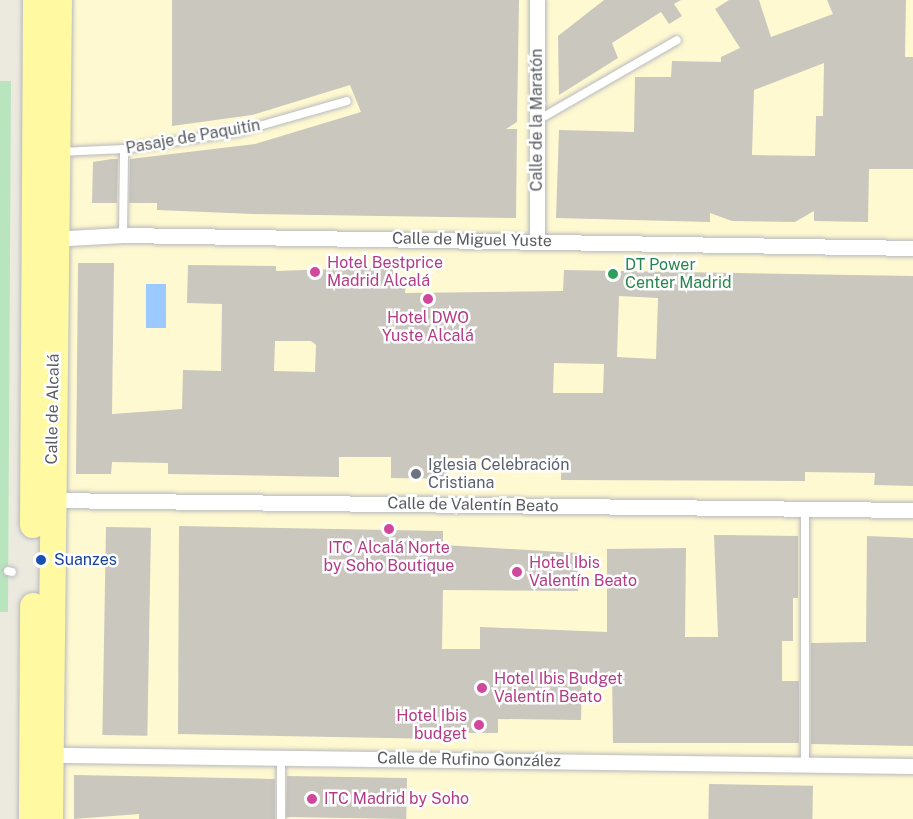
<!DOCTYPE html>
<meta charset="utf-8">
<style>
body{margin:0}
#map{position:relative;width:913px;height:819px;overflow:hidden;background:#eceadf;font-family:"Public Sans",sans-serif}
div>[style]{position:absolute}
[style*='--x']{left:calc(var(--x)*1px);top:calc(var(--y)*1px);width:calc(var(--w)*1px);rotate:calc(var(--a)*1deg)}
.commercial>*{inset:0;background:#fff9d1;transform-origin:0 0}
.green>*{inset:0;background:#b9e5be}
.water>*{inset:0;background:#9cc9ff;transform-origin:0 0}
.building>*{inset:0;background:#c9c7be;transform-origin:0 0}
.roads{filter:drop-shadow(0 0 2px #b7b9bf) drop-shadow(0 0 2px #b7b9bf)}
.service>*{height:8px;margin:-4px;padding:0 4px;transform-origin:4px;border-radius:4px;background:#fff}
.minor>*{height:15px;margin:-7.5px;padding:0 7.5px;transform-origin:7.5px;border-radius:7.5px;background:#fff}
.primary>*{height:26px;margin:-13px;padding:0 13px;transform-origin:13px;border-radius:13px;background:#fffaa1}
.dots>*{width:16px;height:16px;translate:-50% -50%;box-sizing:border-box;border:3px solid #fff;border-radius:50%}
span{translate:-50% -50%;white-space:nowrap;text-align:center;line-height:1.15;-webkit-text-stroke:5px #fff;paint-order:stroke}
.street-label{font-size:16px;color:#585b61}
.hotel-label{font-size:16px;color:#b23c85}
.left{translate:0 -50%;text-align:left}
.right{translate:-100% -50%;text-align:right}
.leisure-label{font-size:16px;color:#27864d}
.worship-label{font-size:16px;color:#5b616d}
.transit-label{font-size:16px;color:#164399}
</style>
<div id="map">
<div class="commercial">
<i style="left:59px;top:0;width:854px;height:819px"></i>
</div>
<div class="green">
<i style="clip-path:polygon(0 81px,11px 81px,8px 612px,0 612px)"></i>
</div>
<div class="water">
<i style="left:146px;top:284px;width:20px;height:44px"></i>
</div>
<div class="building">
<i style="clip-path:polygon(172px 0,519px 0,517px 122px,506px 129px,517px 129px,516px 218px,253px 214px,157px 210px,157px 203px,129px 203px,130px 159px,255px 144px,361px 112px,350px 85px,252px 115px,172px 126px)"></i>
<i style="clip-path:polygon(604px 0,681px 0,674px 4px,682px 16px,669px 24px,661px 12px,612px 43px,618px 58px,559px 95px,558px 36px)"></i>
<i style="clip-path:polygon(evenodd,729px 0,759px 0,771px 37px,833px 14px,827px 0,906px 0,905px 57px,913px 57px,913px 169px,869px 169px,868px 222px,814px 221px,814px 211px,795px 222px,732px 221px,710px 213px,710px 222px,556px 218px,559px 130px,634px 132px,635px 77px,671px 77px,672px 61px,721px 62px,721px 57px,740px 48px,715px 9px,729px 0,824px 63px,823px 116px,816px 116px,815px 156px,752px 155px,754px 90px,824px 63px)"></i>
<i style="clip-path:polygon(112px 159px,118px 159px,117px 203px,92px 203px,93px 162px)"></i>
<i style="clip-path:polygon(evenodd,78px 263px,114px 263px,112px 414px,182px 409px,183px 370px,221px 371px,222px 304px,187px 303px,188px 265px,276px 266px,276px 271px,393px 267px,393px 284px,406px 284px,405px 293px,563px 291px,564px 270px,913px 276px,913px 486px,874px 485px,875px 473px,805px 472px,805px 481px,561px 480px,561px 460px,447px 458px,446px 479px,391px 478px,391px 457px,339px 457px,339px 477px,168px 474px,168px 463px,112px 462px,111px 474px,76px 474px,78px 263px,619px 296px,658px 298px,656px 359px,617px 357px,619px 296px,78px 263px,275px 341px,311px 341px,316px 345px,315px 372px,274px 371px,275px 341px,78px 263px,554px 363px,604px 364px,603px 393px,553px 393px,554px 363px)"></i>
<i style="clip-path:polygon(179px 526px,443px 531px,443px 545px,578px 553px,578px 591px,443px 590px,442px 649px,480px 649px,480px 627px,607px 632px,607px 549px,686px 548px,685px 637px,718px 637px,714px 535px,798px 536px,798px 598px,793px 598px,793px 641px,782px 641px,782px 681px,799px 681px,799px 743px,613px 743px,612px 673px,582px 674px,581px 720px,498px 719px,498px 733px,441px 733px,440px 739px,178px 734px)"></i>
<i style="left:106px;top:527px;width:45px;height:208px;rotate:1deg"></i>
<i style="clip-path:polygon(867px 536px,913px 538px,913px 746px,811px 744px,811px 643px,866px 642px)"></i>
<i style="clip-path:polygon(74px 775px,275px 779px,275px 819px,139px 819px,139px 814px,74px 819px)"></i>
<i style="left:407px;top:778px;width:41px;height:120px;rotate:91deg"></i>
<i style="left:709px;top:784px;width:104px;height:35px;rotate:1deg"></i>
</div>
<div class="roads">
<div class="service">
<i style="--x:538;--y:120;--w:160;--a:-29.9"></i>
<i style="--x:60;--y:152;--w:64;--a:-2.7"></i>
<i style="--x:124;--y:149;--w:115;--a:-8.5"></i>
<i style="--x:238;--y:132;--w:113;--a:-15.9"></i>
<i style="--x:123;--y:235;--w:86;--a:-89.3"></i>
<i style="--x:805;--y:508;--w:255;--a:90"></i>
<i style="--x:8;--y:571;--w:4;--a:14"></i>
<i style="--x:281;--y:758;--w:61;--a:90"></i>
</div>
<div class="minor">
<i style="--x:50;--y:239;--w:73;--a:-3.1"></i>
<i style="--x:123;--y:235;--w:790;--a:0.94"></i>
<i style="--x:537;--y:240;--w:240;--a:-90"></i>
<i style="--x:45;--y:500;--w:868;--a:0.66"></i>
<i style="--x:45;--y:760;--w:7;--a:-45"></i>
<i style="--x:50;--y:755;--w:19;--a:0"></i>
<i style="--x:69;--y:755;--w:844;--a:0.75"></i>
</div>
<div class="primary">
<i style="--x:33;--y:525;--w:525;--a:-89.67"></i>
<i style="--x:32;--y:819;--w:213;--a:-89.7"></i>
<i style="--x:50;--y:819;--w:819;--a:-89.37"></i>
</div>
</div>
<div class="dots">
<i style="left:315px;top:272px;background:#d1479c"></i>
<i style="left:613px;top:274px;background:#2e9e5b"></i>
<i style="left:428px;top:299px;background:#d1479c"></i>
<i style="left:416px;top:474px;background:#6b7280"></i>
<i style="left:389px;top:529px;background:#d1479c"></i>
<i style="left:41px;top:560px;background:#1a4fb4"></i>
<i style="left:517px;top:572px;background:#d1479c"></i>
<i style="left:482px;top:688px;background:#d1479c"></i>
<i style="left:479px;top:725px;background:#d1479c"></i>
<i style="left:312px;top:799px;background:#d1479c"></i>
</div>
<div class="street-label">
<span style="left:537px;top:120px;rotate:-90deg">Calle de la Maratón</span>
<span style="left:193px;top:137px;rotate:-10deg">Pasaje de Paquitín</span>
<span style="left:472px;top:240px;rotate:1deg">Calle de Miguel Yuste</span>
<span style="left:53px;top:409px;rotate:-89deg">Calle de Alcalá</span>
<span style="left:473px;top:505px;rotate:1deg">Calle de Valentín Beato</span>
<span style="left:469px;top:760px;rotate:1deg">Calle de Rufino González</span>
</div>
<div class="hotel-label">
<span class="left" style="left:327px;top:272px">Hotel Bestprice<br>Madrid Alcalá</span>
<span style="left:428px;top:327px">Hotel DWO<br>Yuste Alcalá</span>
<span style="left:389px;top:557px">ITC Alcalá Norte<br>by Soho Boutique</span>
<span class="left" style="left:529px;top:572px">Hotel Ibis<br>Valentín Beato</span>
<span class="left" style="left:494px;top:688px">Hotel Ibis Budget<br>Valentín Beato</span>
<span class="right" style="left:467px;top:725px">Hotel Ibis<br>budget</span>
<span class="left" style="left:324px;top:799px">ITC Madrid by Soho</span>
</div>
<div class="leisure-label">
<span class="left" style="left:625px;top:274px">DT Power<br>Center Madrid</span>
</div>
<div class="worship-label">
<span class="left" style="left:428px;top:474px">Iglesia Celebración<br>Cristiana</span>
</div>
<div class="transit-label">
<span class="left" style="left:54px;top:560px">Suanzes</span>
</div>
</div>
